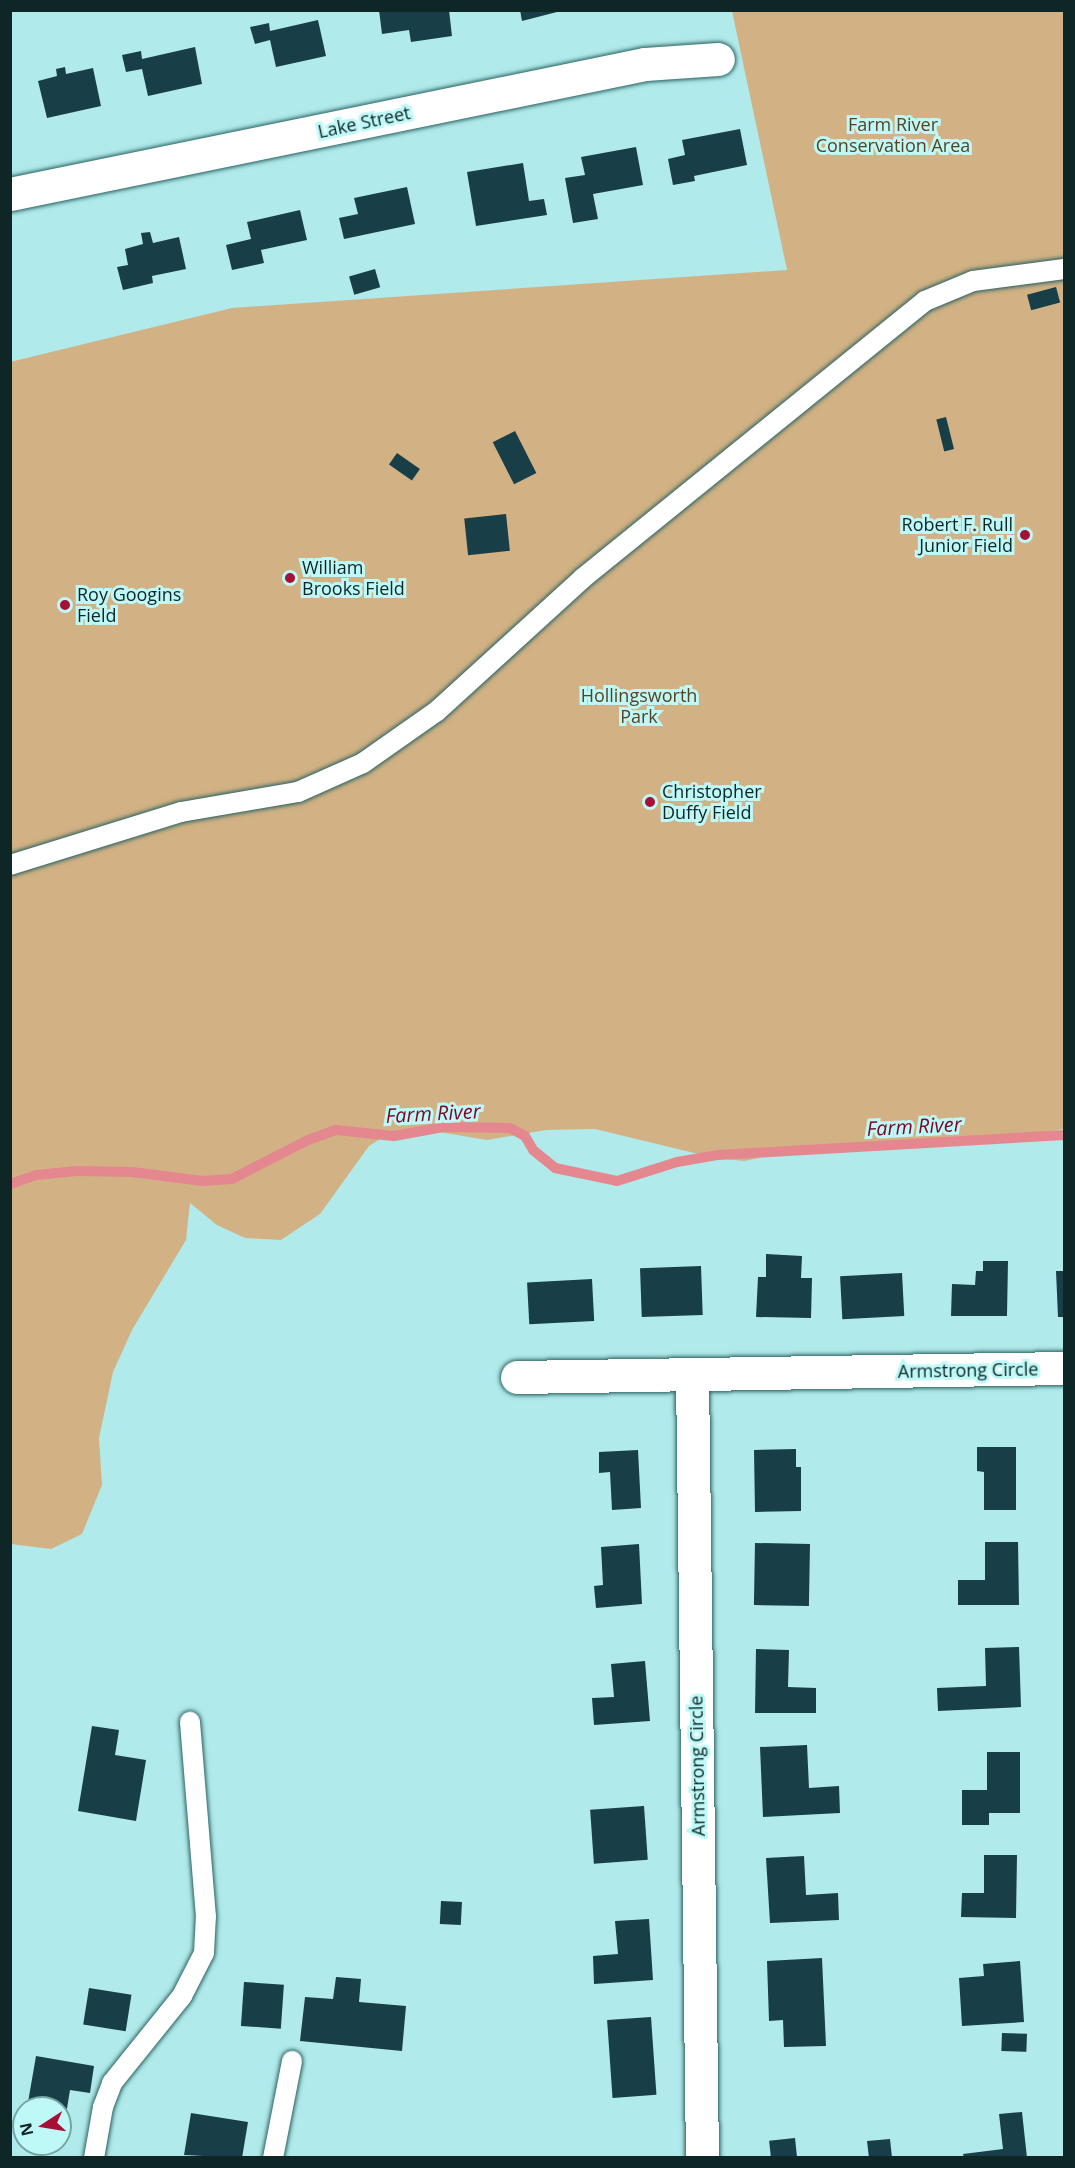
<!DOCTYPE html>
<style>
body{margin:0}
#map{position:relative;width:1075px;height:2168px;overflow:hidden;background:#b1eaea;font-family:"Open Sans",sans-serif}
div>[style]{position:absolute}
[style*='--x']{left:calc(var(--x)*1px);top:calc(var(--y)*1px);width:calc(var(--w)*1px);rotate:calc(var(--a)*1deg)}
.green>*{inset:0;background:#d2b284}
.stream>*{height:10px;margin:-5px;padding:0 5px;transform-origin:5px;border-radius:5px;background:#e5878e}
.building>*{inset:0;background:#183e47;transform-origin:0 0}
.roads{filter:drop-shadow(0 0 2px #2a6262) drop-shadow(0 0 2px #2a6262)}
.lane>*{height:20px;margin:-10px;padding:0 10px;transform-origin:10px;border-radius:10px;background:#fff}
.street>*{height:33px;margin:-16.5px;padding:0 16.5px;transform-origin:16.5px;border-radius:16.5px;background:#fff}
.dots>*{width:16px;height:16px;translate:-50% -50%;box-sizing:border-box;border:3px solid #bef8f7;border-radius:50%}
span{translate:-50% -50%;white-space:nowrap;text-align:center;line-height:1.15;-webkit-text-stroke:6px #bef8f7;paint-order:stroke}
.street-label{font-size:18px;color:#0f2626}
.park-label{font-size:18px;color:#594221}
.poi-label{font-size:18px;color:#0f2626}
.right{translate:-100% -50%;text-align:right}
.left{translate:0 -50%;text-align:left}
.water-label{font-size:20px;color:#7b0625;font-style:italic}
.frame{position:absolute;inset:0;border:12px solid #0f2626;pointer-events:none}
.north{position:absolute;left:12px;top:2096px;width:60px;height:60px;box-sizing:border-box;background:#bef8f7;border:2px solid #78a4a3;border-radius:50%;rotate:258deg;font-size:16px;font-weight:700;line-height:24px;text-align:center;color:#0f2626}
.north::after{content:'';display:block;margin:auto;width:21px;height:27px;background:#a70f37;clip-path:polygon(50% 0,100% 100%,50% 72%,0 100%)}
</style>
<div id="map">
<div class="green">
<i style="clip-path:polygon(732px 11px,1064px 11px,1064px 1129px,953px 1145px,825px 1145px,744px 1161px,715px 1158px,595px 1129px,546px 1130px,487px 1140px,439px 1132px,407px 1132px,385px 1136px,369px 1146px,320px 1214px,281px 1240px,245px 1238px,217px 1225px,190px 1203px,186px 1240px,132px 1330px,113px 1372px,99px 1438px,102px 1485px,82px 1534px,51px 1549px,11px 1544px,10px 362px,232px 308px,787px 270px)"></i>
</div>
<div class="stream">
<i style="--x:10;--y:1184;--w:28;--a:-19"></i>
<i style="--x:36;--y:1175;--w:41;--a:-5.6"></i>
<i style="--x:77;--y:1171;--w:55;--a:1"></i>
<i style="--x:132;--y:1172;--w:71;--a:7.3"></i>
<i style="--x:202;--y:1181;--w:30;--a:-4"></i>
<i style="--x:232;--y:1179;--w:85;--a:-27.2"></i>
<i style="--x:308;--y:1140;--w:30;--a:-20"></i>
<i style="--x:336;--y:1130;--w:58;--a:5.9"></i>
<i style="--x:394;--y:1136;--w:50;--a:-10.4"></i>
<i style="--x:443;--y:1127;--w:67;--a:0.9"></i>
<i style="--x:510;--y:1128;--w:17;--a:28"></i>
<i style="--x:525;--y:1136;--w:16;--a:60"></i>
<i style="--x:533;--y:1150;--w:28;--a:39"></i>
<i style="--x:555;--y:1168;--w:63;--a:11.8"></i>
<i style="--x:617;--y:1181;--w:63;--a:-17.6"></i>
<i style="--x:677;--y:1162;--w:42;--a:-9.7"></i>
<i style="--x:718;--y:1155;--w:347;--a:-3.3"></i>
</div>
<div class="building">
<i style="clip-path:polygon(379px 10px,449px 10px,452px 36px,411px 42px,409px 30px,382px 34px)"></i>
<i style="clip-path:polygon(520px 10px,561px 10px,561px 11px,522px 21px)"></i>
<i style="clip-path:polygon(318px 20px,326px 56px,276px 67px,270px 40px,255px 44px,250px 27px,269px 23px,270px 31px)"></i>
<i style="clip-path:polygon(195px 47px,202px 84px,148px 96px,142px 69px,126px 72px,122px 55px,141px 51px,142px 59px)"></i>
<i style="clip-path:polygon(65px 67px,66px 74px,93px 68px,101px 106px,47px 118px,38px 81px,57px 76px,56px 69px)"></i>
<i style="clip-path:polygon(740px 129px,747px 165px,694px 176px,695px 181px,673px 185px,668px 159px,685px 155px,682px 140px)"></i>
<i style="clip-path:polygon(636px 147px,643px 185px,593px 194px,598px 219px,573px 223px,565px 178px,585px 175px,581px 157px)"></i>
<i style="clip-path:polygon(523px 163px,529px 201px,544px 199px,547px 215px,476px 226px,467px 172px)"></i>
<i style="clip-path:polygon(407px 187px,415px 224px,344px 239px,339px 218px,358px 214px,354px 198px)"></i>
<i style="clip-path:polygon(300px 210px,307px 240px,261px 250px,264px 263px,232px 270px,226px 245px,251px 239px,247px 222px)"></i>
<i style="clip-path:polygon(150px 232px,153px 243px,179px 237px,186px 269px,152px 276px,153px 283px,123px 290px,117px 267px,128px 265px,125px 249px,143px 244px,141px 233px)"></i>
<i style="left:375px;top:269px;width:19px;height:27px;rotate:74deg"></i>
<i style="left:1056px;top:287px;width:16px;height:30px;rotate:75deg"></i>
<i style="left:946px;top:417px;width:33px;height:10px;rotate:76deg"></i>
<i style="left:515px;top:431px;width:47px;height:25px;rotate:63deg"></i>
<i style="left:397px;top:453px;width:28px;height:14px;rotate:35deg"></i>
<i style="left:506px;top:514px;width:37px;height:42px;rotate:84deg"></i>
<i style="clip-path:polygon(766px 1254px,802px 1256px,801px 1278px,812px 1278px,811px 1318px,756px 1317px,758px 1277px,766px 1277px)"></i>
<i style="clip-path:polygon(983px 1261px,1008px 1261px,1007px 1316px,951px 1316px,952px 1284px,975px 1285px,976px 1271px,983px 1271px)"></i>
<i style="left:701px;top:1266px;width:49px;height:61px;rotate:88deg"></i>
<i style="clip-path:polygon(1056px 1271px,1064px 1271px,1064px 1317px,1058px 1317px)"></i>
<i style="left:902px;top:1273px;width:43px;height:62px;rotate:87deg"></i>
<i style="left:592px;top:1279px;width:42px;height:65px;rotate:87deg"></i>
<i style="clip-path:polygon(977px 1447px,1016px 1447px,1016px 1510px,984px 1510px,984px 1472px,977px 1471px)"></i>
<i style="clip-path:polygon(796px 1449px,796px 1467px,801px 1467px,801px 1511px,755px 1512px,754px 1450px)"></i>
<i style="clip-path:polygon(638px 1450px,641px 1508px,612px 1510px,610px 1472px,599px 1473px,599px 1452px)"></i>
<i style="clip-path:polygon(985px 1542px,1018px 1542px,1019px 1605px,958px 1605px,958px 1580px,985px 1580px)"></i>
<i style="left:755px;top:1543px;width:55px;height:62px;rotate:1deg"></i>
<i style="clip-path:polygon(639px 1544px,642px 1604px,596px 1608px,594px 1586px,603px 1585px,601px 1547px)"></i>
<i style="clip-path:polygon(1019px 1647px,1021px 1707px,938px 1711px,937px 1688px,986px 1686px,985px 1648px)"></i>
<i style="clip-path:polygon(756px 1649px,789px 1650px,788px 1687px,816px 1688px,816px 1713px,755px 1713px)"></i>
<i style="clip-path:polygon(645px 1661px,650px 1721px,594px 1725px,592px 1698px,614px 1697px,611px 1664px)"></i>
<i style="clip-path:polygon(92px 1726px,119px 1730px,115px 1755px,146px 1760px,136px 1821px,78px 1811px)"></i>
<i style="clip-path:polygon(807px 1745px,809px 1788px,839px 1786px,840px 1813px,763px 1817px,760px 1747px)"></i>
<i style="clip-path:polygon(987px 1752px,1020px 1752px,1020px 1813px,989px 1813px,989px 1825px,962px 1825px,962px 1790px,987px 1790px)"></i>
<i style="left:644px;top:1806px;width:54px;height:54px;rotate:86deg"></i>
<i style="clip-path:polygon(984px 1855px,1017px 1855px,1016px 1918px,961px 1917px,962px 1893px,984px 1893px)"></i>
<i style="clip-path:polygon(804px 1856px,806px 1895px,838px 1893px,839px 1920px,770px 1923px,766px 1858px)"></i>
<i style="left:441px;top:1901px;width:21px;height:23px;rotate:3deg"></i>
<i style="clip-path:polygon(649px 1919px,653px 1980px,594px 1984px,593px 1956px,618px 1954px,615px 1921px)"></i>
<i style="clip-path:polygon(822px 1958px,826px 2046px,784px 2047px,783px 2020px,769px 2021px,767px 1961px)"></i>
<i style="clip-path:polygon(1020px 1961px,1024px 2022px,962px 2026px,959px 1978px,984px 1976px,983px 1964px)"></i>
<i style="clip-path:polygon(336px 1977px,361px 1979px,359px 2002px,406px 2006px,402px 2051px,300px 2041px,305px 1997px,333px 1999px)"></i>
<i style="left:244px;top:1982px;width:40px;height:44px;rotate:4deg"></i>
<i style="left:89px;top:1988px;width:43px;height:37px;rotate:9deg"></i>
<i style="left:651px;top:2017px;width:78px;height:44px;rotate:86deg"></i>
<i style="left:1002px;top:2033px;width:25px;height:18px;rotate:2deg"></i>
<i style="clip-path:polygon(36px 2056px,94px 2066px,90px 2093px,70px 2090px,63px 2133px,60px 2132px,60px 2108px,27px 2108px)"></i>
<i style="clip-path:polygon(1022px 2112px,1027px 2158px,964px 2158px,963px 2154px,1003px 2149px,999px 2114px)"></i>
<i style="clip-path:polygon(191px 2113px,248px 2122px,242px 2158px,184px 2155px)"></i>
<i style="left:795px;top:2138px;width:20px;height:26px;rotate:84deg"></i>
<i style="clip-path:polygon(890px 2139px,892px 2158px,869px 2158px,867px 2141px)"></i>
</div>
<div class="roads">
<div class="lane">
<i style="--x:10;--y:865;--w:179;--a:-17.2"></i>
<i style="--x:181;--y:812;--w:119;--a:-9.7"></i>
<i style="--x:298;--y:792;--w:71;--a:-24"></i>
<i style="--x:363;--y:763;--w:90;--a:-35.1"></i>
<i style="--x:437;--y:711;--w:197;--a:-42.3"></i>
<i style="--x:583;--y:578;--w:440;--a:-39"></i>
<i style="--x:925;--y:301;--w:52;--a:-22.6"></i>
<i style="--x:973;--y:281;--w:92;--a:-7.5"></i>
<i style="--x:94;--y:2158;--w:52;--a:-80"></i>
<i style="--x:103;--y:2107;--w:26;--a:-69"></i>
<i style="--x:112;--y:2083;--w:112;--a:-51.2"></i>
<i style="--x:182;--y:1996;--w:48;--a:-62.9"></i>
<i style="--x:204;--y:1953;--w:36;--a:-87"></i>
<i style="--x:206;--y:1917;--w:196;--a:-94.7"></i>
<i style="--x:273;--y:2158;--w:99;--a:-78.9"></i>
</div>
<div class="street">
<i style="--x:10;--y:194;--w:648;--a:-11.57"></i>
<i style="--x:645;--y:64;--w:73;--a:-3.9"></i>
<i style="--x:692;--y:1374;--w:784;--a:89.27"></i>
<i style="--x:517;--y:1377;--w:547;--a:-0.94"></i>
</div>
</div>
<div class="dots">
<i style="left:1025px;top:535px;background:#a70f37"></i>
<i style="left:290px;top:578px;background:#a70f37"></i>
<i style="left:65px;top:605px;background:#a70f37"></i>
<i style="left:650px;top:802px;background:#a70f37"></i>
</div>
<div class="street-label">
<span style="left:364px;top:122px;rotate:-12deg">Lake Street</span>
<span style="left:968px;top:1370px;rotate:-1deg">Armstrong Circle</span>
<span style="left:697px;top:1766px;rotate:-91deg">Armstrong Circle</span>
</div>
<div class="park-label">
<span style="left:893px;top:135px">Farm River<br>Conservation Area</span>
<span style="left:639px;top:706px">Hollingsworth<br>Park</span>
</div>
<div class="poi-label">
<span class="right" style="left:1013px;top:535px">Robert F. Rull<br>Junior Field</span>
<span class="left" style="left:302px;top:578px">William<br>Brooks Field</span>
<span class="left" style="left:77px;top:605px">Roy Googins<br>Field</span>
<span class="left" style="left:662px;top:802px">Christopher<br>Duffy Field</span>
</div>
<div class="water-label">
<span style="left:433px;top:1113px;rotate:-3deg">Farm River</span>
<span style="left:914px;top:1126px;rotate:-3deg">Farm River</span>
</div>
<div class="frame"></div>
<div class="north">N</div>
</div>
